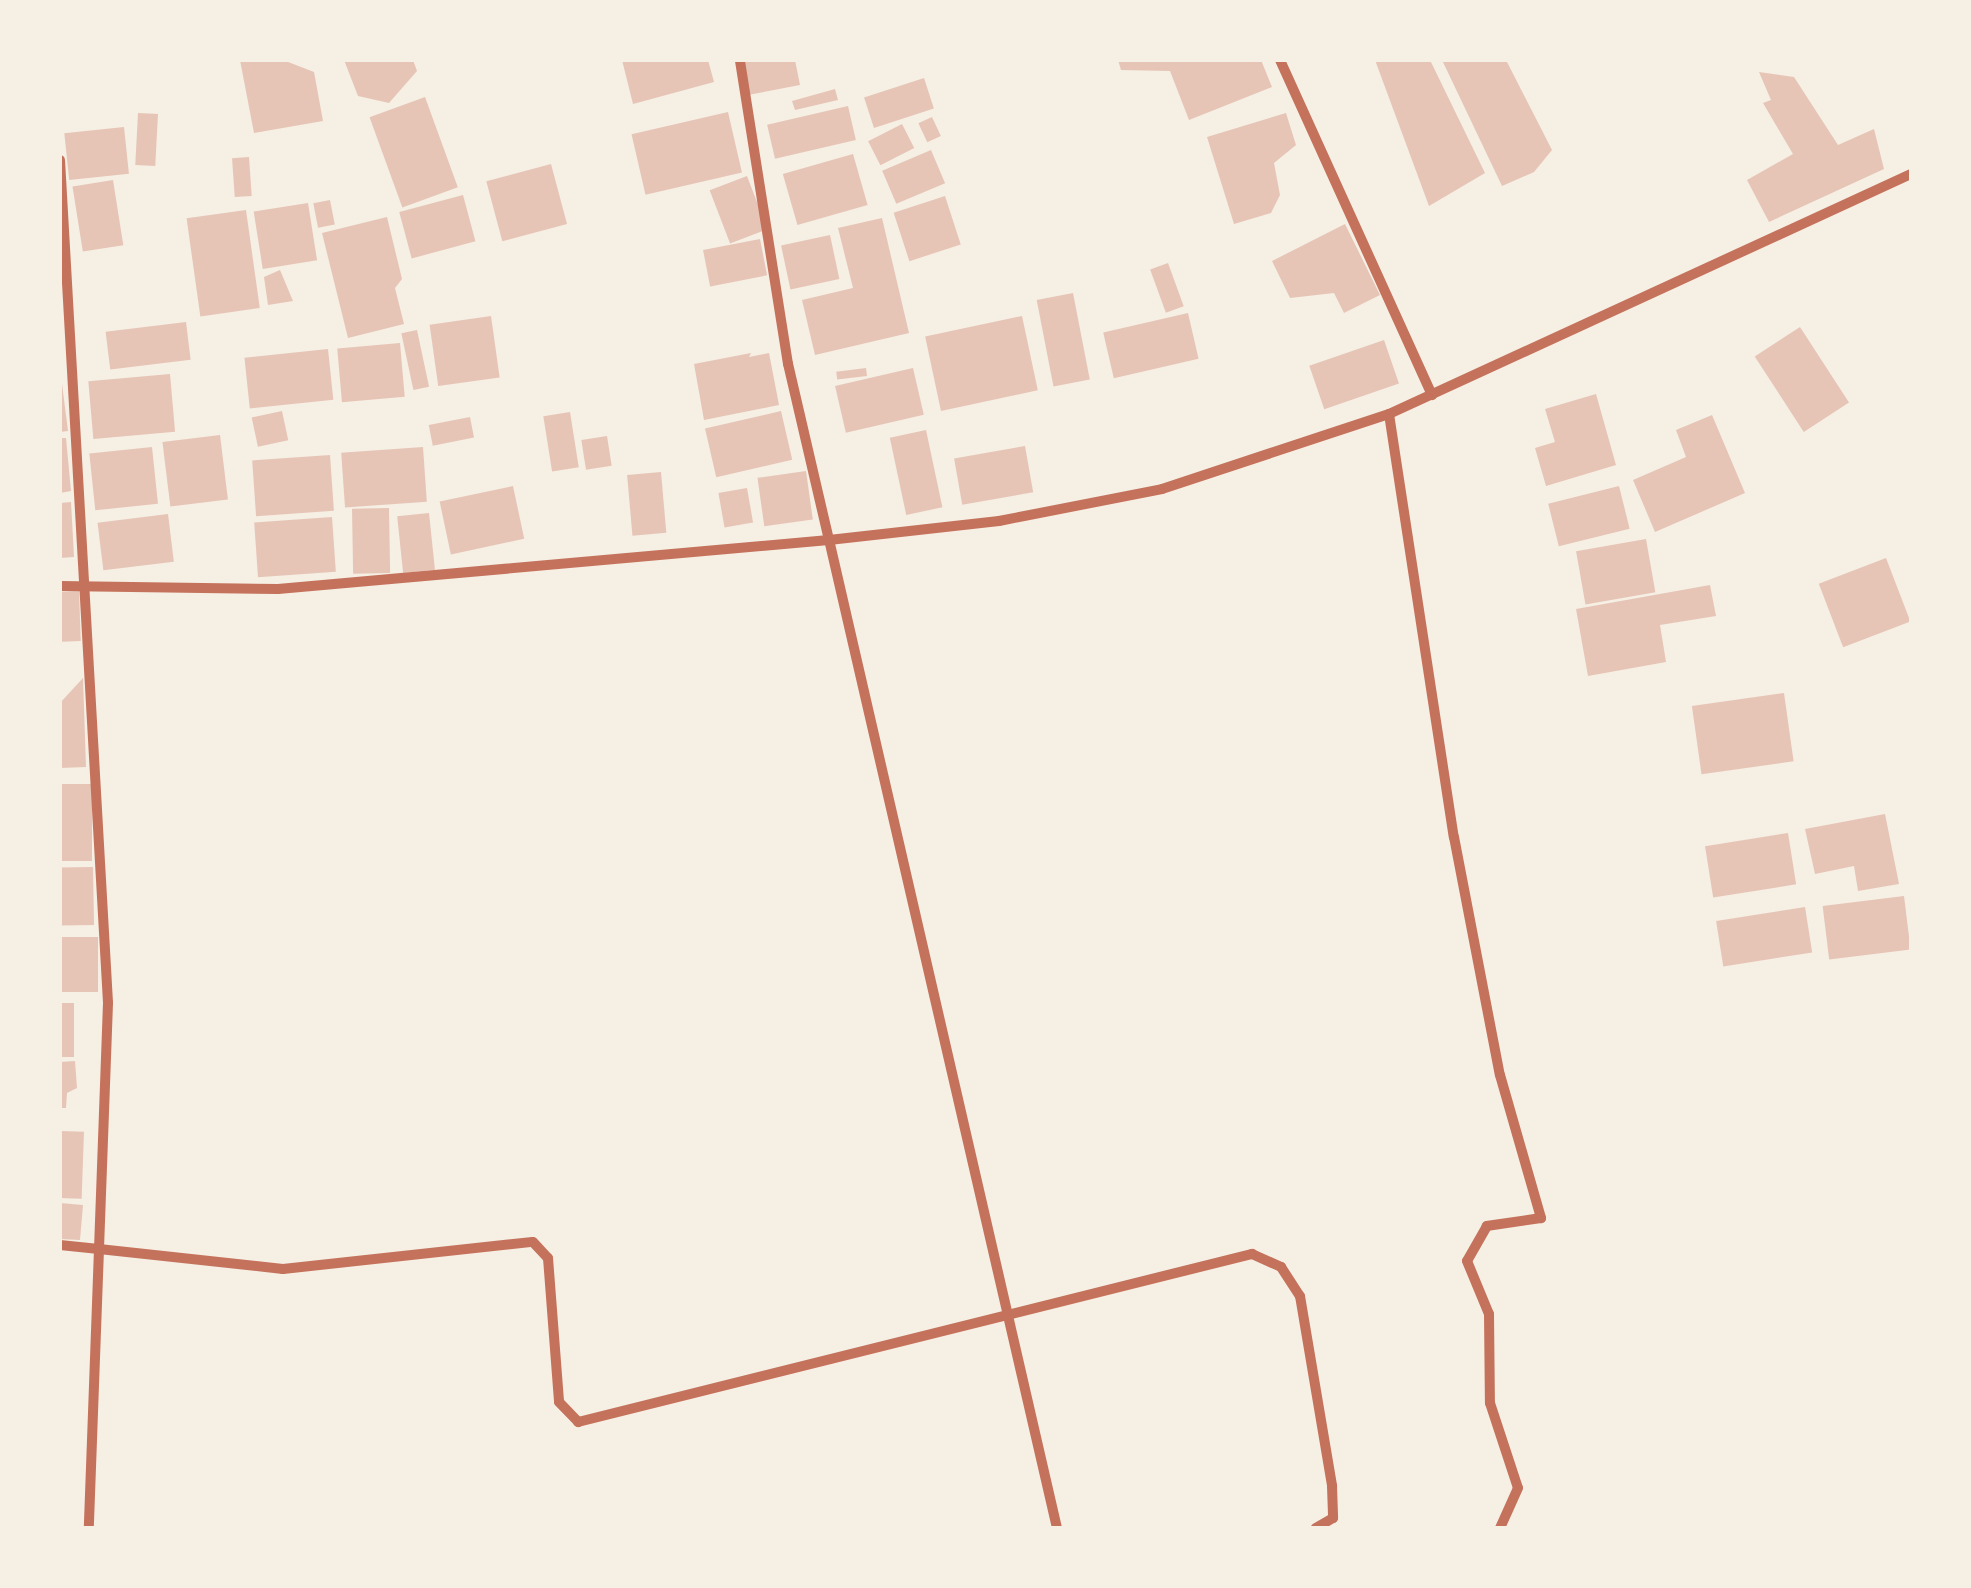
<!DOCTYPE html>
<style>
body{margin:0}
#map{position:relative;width:1971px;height:1588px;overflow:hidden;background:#f6efe4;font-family:Cabin,sans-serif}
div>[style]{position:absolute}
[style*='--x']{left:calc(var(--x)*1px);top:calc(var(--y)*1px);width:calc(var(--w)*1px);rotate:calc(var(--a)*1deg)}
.building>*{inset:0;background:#e6c5b7;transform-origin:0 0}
.minor>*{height:10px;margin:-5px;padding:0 5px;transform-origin:5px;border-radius:5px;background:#c5725c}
span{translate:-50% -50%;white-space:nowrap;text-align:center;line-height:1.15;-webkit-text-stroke:8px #f6efe4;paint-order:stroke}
.frame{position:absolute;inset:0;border:62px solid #f6efe4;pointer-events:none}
</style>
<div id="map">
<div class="building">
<i style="clip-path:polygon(240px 60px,283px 60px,314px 72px,323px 121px,254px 133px)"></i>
<i style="clip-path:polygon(344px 60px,413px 60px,417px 71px,389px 103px,358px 96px)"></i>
<i style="clip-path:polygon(622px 60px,708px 60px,714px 82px,633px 104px)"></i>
<i style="clip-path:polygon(740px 60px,795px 60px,800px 85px,748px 95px)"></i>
<i style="clip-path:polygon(1118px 60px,1261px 60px,1272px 87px,1189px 120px,1170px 71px,1121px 70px)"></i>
<i style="clip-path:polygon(1375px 60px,1430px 60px,1485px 173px,1429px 206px)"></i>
<i style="clip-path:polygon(1442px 60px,1506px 60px,1552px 150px,1534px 172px,1502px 186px)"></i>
<i style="clip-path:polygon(1759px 72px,1794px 77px,1838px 145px,1874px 129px,1884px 169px,1769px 222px,1747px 180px,1793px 154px,1763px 103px,1771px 100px)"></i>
<i style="left:924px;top:78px;width:32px;height:63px;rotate:72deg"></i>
<i style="clip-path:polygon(835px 89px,838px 100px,795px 110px,792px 101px)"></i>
<i style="left:425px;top:97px;width:96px;height:59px;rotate:70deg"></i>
<i style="left:848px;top:106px;width:35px;height:83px;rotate:77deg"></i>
<i style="left:728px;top:112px;width:62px;height:99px;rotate:77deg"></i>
<i style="left:138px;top:113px;width:20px;height:52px;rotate:3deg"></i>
<i style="clip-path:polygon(1286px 113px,1296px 145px,1274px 163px,1280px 195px,1271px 213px,1234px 224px,1207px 137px)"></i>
<i style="left:932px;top:117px;width:21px;height:15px;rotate:65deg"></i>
<i style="left:902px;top:124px;width:27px;height:38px;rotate:63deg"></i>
<i style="left:124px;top:127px;width:47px;height:60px;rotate:84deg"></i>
<i style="left:931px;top:150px;width:36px;height:53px;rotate:67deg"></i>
<i style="left:853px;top:154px;width:53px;height:73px;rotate:74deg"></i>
<i style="left:249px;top:157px;width:39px;height:17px;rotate:86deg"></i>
<i style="left:551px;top:164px;width:62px;height:67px;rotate:75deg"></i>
<i style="left:747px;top:176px;width:57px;height:40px;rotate:69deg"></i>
<i style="left:113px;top:180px;width:66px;height:41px;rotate:81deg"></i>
<i style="left:463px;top:195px;width:48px;height:66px;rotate:75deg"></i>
<i style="left:945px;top:196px;width:51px;height:54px;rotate:72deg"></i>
<i style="left:330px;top:200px;width:25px;height:17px;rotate:79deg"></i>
<i style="left:308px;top:203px;width:58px;height:55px;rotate:81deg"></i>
<i style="left:246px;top:210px;width:99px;height:60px;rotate:82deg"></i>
<i style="clip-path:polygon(387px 217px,402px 279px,395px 288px,404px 324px,348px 338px,322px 233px)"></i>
<i style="clip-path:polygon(882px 218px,909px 333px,815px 355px,802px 300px,853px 288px,838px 228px)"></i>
<i style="clip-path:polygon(1345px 224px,1380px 295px,1344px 313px,1334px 293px,1290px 298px,1272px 261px)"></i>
<i style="left:830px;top:235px;width:45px;height:50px;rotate:78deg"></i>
<i style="left:760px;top:239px;width:37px;height:58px;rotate:79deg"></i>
<i style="left:1168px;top:263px;width:46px;height:19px;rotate:70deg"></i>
<i style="clip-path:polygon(280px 270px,293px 301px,268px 305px,264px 277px)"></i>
<i style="left:1073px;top:293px;width:88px;height:37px;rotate:79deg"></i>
<i style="left:1188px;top:313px;width:47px;height:87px;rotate:77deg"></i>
<i style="left:491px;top:316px;width:62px;height:62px;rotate:82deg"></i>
<i style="left:1022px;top:316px;width:76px;height:99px;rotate:78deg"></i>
<i style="left:186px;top:322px;width:38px;height:81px;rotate:83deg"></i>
<i style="left:1800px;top:327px;width:90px;height:54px;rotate:57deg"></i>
<i style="left:417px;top:330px;width:58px;height:16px;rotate:78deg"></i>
<i style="left:1384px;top:340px;width:46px;height:79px;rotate:71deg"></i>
<i style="left:400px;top:343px;width:54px;height:63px;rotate:85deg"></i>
<i style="left:328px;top:349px;width:51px;height:84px;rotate:84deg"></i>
<i style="clip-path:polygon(751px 353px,749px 357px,769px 353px,779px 405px,704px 420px,694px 364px)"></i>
<i style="clip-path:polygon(60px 368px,68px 431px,60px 432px)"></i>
<i style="left:866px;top:368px;width:8px;height:30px;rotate:83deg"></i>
<i style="left:913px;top:368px;width:48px;height:80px;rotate:77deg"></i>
<i style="left:170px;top:374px;width:58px;height:82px;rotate:85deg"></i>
<i style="clip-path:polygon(1596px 394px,1616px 465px,1546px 486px,1535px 448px,1555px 442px,1545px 409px)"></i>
<i style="left:282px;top:411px;width:30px;height:31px;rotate:78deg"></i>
<i style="left:781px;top:411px;width:50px;height:78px;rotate:77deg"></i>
<i style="left:570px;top:412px;width:56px;height:27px;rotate:81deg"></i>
<i style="clip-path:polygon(1712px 415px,1745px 493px,1655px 532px,1633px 480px,1686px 457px,1676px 430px)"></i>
<i style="left:470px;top:417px;width:21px;height:42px;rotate:79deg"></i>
<i style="left:926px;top:430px;width:79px;height:37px;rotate:78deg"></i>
<i style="left:220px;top:435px;width:65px;height:58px;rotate:83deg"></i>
<i style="left:607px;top:436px;width:30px;height:26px;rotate:81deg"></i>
<i style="clip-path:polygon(60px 438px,66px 438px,71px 491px,60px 493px)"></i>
<i style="left:1025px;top:446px;width:47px;height:72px;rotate:80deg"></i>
<i style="left:152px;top:447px;width:57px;height:63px;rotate:84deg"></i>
<i style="left:423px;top:447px;width:55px;height:82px;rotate:86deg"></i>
<i style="left:330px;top:455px;width:56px;height:78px;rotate:86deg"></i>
<i style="left:806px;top:471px;width:49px;height:49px;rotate:82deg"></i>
<i style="left:661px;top:472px;width:61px;height:34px;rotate:85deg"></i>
<i style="left:513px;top:486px;width:54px;height:75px;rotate:78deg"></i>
<i style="left:1619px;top:486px;width:44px;height:73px;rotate:76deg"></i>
<i style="left:747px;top:488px;width:35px;height:29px;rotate:80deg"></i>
<i style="clip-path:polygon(71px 502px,74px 557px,60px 558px,60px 503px)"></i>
<i style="left:389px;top:508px;width:65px;height:37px;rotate:89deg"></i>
<i style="left:429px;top:513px;width:57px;height:32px;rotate:84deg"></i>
<i style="left:168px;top:514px;width:48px;height:71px;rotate:83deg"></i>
<i style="left:332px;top:517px;width:55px;height:78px;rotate:86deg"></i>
<i style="left:1646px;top:539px;width:54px;height:71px;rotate:80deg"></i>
<i style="left:1886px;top:558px;width:68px;height:72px;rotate:69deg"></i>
<i style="clip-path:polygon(1710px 585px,1716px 616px,1660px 625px,1666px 662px,1588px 676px,1576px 609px)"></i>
<i style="left:79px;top:591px;width:50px;height:19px;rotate:88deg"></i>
<i style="clip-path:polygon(83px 678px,86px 767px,60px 768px,60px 703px)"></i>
<i style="left:1784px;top:693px;width:69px;height:93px;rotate:82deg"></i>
<i style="left:60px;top:784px;width:32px;height:77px"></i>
<i style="clip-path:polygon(1885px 814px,1899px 884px,1858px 891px,1854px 866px,1815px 874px,1805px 829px)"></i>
<i style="left:1788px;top:833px;width:52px;height:84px;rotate:81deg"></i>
<i style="left:93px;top:867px;width:58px;height:33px;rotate:89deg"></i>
<i style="left:1904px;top:896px;width:54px;height:82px;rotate:83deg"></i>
<i style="left:1805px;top:907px;width:46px;height:90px;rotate:81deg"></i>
<i style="left:60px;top:937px;width:38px;height:55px"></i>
<i style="left:60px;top:1003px;width:14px;height:54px"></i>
<i style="clip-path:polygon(75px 1061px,77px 1088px,67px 1093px,66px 1108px,60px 1108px,60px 1062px)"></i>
<i style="left:60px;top:1131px;width:24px;height:67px;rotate:2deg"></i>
<i style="clip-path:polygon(60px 1203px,83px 1205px,80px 1240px,60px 1239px)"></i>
</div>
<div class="minor">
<i style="--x:1280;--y:60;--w:368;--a:65.6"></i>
<i style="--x:60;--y:160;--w:844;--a:86.74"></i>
<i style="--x:108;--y:1003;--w:246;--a:92.1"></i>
<i style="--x:99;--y:1249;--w:185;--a:6.2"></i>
<i style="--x:283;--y:1269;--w:251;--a:-6.2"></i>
<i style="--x:533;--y:1242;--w:22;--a:47"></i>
<i style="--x:548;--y:1258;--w:144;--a:85.6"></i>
<i style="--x:559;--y:1402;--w:28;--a:46"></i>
<i style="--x:578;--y:1422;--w:695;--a:-14"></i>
<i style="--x:1252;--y:1254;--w:32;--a:24"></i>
<i style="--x:1281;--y:1267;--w:35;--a:57"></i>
<i style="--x:1300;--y:1296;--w:193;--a:80.4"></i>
<i style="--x:1332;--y:1486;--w:32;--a:88"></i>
<i style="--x:1333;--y:1518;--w:20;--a:150"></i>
<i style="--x:1389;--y:414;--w:428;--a:81.3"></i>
<i style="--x:1454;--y:837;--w:242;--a:79.1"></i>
<i style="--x:1500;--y:1075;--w:149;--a:74"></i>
<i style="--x:1541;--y:1218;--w:55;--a:171.6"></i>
<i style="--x:1487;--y:1226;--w:40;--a:119.7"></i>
<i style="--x:1467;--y:1261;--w:57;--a:67.5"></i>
<i style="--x:1489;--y:1314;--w:89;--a:89.4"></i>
<i style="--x:1490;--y:1403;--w:89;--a:71.8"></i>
<i style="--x:1518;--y:1488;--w:44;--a:114.2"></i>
<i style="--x:60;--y:586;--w:218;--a:0.8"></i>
<i style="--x:278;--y:589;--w:553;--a:-5.08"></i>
<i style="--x:829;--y:540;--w:181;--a:-103.1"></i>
<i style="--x:788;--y:364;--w:308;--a:-99"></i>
<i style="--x:60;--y:1245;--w:39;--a:6"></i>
<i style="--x:99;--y:1249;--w:279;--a:92.1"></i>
<i style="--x:1057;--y:1528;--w:1014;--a:-102.99"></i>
<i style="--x:829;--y:540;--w:171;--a:-6.4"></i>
<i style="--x:999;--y:521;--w:166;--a:-11.1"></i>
<i style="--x:1162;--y:489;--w:239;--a:-18.3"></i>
<i style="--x:1389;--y:414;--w:575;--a:-24.69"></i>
</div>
<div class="frame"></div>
</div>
